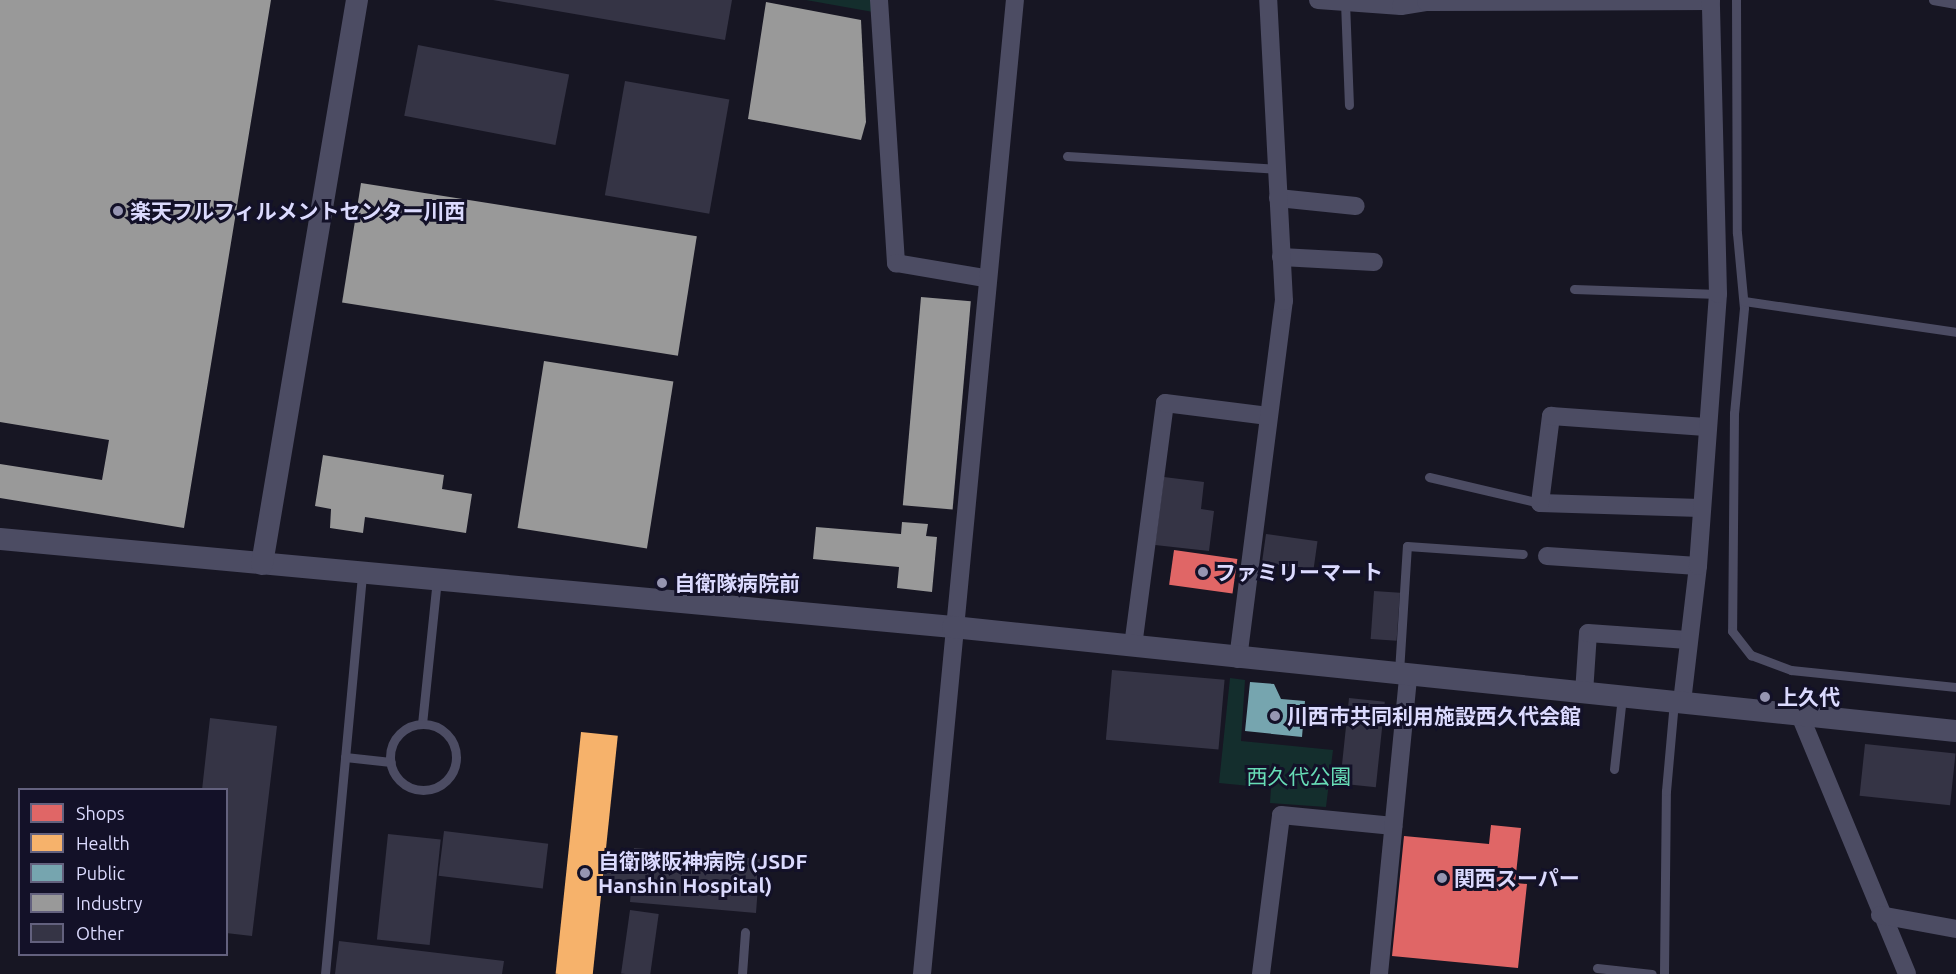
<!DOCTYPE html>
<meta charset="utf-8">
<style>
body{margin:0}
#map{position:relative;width:1956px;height:974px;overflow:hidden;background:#171623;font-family:Ubuntu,"Noto Sans JP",sans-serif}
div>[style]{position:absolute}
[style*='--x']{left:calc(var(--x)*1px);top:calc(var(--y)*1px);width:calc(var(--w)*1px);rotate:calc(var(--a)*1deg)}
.green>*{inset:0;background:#142e2d}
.shops>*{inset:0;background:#e06666;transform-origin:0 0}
.health>*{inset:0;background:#f6b26b;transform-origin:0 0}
.public>*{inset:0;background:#76a5af}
.industry>*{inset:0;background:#999;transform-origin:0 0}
.building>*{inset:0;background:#353445;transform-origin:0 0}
.service>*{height:9px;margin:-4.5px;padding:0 4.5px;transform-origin:4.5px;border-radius:4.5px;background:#4c4c63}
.service>.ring{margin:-4.5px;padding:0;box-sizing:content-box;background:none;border:9px solid #4c4c63;border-radius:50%}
.minor>*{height:18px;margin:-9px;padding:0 9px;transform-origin:9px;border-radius:9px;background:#4c4c63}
.tertiary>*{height:22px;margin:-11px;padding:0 11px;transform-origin:11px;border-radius:11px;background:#4c4c63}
.dots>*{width:16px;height:16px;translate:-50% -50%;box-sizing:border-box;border:3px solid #131128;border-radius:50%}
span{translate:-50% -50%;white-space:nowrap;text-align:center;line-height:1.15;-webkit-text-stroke:6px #131128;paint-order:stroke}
.poi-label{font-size:21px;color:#dbdafe;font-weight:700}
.left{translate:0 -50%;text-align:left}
.park-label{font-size:21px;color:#67dcb6}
.legend{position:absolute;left:18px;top:788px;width:210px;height:168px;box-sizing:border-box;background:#131128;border:2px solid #63617e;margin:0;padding:8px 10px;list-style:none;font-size:18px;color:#dbdafe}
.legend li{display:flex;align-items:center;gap:12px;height:30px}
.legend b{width:30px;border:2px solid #63617e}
</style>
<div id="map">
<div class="green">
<i style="clip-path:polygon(806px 0,872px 0,873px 12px)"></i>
<i style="clip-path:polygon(1230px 678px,1245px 680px,1241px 741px,1333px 750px,1326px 807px,1270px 803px,1271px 788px,1219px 783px)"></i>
</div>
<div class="shops">
<i style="left:1174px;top:550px;width:64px;height:35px;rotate:8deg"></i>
<i style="clip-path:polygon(1491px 825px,1521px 828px,1515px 883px,1527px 884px,1518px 968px,1392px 956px,1404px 836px,1489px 844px)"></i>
</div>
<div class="health">
<i style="left:581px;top:732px;width:37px;height:243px;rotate:6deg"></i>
</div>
<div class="public">
<i style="clip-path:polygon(1250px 682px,1274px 684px,1281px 699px,1305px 701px,1302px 737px,1245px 731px)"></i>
</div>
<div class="industry">
<i style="clip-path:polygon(0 0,271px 0,184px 528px,0 498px,0 464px,102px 480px,109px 440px,0 422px)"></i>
<i style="clip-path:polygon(766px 2px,861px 20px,866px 122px,861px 140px,748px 119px)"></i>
<i style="left:361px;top:183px;width:340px;height:121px;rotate:9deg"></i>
<i style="left:921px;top:297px;width:50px;height:209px;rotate:5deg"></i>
<i style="left:544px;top:361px;width:131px;height:169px;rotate:9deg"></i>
<i style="clip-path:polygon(323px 455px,444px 475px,442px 489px,472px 494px,466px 533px,365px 517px,363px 533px,330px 528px,331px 509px,315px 506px)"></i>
<i style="clip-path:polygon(902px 522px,928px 524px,926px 536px,937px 537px,932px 592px,897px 588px,899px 567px,813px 559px,816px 527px,901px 534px)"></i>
</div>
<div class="building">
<i style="clip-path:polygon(493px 0,732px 0,725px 40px)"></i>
<i style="left:418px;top:45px;width:154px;height:72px;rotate:11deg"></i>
<i style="left:625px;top:81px;width:106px;height:116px;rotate:10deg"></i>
<i style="clip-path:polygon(1164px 477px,1204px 482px,1201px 509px,1214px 511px,1209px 551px,1155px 545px)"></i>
<i style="left:1266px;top:534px;width:52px;height:29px;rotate:8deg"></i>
<i style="left:1374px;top:591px;width:26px;height:48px;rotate:4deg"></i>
<i style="left:1112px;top:670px;width:113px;height:70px;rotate:5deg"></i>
<i style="left:1349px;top:698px;width:36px;height:86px;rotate:6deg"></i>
<i style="clip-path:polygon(210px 718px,277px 726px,252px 936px,226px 933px,226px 790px,202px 790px)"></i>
<i style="left:1865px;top:744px;width:91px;height:52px;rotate:6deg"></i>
<i style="left:444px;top:831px;width:105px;height:45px;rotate:7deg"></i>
<i style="left:388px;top:834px;width:53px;height:106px;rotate:6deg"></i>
<i style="clip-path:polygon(634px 848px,760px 859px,756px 913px,630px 902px,631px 891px,603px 888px,605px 859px,633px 862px)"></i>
<i style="left:630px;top:910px;width:29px;height:64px;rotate:8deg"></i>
<i style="clip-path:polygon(339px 941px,504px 961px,502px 974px,335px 974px)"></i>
</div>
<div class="service">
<i style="--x:1736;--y:0;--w:233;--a:89.8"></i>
<i style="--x:1737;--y:233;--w:75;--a:84.7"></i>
<i style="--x:1744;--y:308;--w:105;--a:95.4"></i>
<i style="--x:1734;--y:413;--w:218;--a:90.5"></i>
<i style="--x:1732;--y:631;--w:31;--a:52"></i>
<i style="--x:1751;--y:655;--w:43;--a:20.6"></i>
<i style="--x:1791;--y:670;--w:166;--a:5.9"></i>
<i style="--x:1933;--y:0;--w:23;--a:10"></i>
<i style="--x:1345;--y:2;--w:103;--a:87.8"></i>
<i style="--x:1067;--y:156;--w:210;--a:3.5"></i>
<i style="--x:1574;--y:289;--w:144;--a:2"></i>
<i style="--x:1744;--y:301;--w:214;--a:8.3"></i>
<i style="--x:1429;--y:477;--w:114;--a:13.2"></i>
<i style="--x:1399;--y:672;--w:126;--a:-86.4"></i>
<i style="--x:1407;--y:546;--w:116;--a:3.9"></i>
<i style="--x:422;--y:724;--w:146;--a:-84.1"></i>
<i class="ring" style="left:390px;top:724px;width:57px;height:57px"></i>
<i style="--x:345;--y:757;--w:46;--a:6.2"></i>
<i style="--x:1614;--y:769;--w:72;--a:-83.7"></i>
<i style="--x:1597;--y:968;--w:55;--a:6.2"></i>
<i style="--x:325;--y:974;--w:403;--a:-84.7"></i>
<i style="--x:742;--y:974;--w:42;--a:-85.9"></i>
<i style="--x:1664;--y:974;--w:183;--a:-89.4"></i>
<i style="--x:1666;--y:791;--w:90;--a:-84.9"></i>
</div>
<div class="minor">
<i style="--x:879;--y:0;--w:264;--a:86.3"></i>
<i style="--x:896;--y:263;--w:89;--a:9.7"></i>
<i style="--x:1318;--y:0;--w:83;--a:4.1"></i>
<i style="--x:1401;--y:6;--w:25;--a:-9"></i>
<i style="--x:1426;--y:2;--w:285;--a:-0.2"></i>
<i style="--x:1278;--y:198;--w:78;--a:5.9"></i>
<i style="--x:1281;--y:257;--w:93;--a:3.1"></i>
<i style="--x:1700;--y:508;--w:160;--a:-178.2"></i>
<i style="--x:1540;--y:503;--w:88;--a:-82.8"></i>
<i style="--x:1551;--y:416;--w:155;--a:4.1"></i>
<i style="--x:1547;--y:556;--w:151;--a:3.8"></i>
<i style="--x:1133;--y:646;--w:245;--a:-82.5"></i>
<i style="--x:1165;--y:403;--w:104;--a:7.2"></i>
<i style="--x:1238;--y:659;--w:361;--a:-82.7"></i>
<i style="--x:1284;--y:301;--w:301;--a:-93"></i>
<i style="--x:1584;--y:693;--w:60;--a:-86.2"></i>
<i style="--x:1588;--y:633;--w:100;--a:4"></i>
<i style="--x:1682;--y:702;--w:137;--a:-83.3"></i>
<i style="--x:1698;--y:566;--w:273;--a:-85.8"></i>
<i style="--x:1718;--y:294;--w:294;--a:-91.4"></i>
<i style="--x:1799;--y:713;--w:282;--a:67.5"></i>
<i style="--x:1880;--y:915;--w:77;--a:10.4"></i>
<i style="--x:922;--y:974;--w:978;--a:-84.55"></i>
<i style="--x:1261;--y:974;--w:160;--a:-82.8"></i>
<i style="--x:1281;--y:815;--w:113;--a:5.6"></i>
<i style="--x:1379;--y:974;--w:299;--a:-84.4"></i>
</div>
<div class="tertiary">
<i style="--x:0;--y:539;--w:957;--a:5.28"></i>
<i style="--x:953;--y:627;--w:1008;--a:5.92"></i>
<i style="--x:262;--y:564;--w:572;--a:-80.44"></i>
</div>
<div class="dots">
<i style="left:118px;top:211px;background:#9695b1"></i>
<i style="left:1203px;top:572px;background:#9695b1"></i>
<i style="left:662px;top:583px;background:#9695b1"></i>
<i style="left:1765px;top:697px;background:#9695b1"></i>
<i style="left:1275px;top:716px;background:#9695b1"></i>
<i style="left:585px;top:873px;background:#9695b1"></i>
<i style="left:1442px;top:878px;background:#9695b1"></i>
</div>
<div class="poi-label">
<span class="left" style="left:130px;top:211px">楽天フルフィルメントセンター川西</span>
<span class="left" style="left:1215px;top:572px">ファミリーマート</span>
<span class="left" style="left:674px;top:583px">自衛隊病院前</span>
<span class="left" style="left:1777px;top:697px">上久代</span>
<span class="left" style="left:1287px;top:716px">川西市共同利用施設西久代会館</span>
<span class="left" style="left:598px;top:873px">自衛隊阪神病院 (JSDF<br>Hanshin Hospital)</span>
<span class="left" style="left:1454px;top:878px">関西スーパー</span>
</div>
<div class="park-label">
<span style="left:1299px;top:776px">西久代公園</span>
</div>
<ul class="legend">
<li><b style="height:16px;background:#e06666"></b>Shops</li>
<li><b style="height:16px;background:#f6b26b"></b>Health</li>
<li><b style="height:16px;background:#76a5af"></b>Public</li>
<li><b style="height:16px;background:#999"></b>Industry</li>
<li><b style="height:16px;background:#353445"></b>Other</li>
</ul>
</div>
